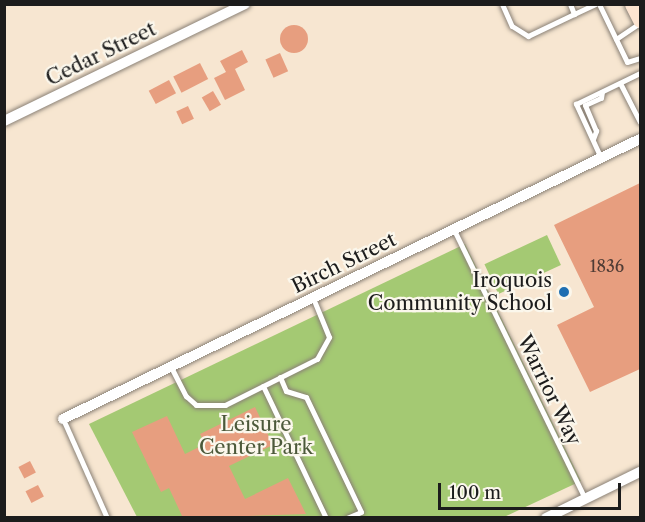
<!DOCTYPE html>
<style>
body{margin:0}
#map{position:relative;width:645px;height:522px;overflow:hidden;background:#f7e6d1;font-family:"Libre Caslon Text",serif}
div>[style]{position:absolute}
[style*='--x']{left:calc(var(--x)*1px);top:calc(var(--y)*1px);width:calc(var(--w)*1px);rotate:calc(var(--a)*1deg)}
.green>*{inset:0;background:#a4c973;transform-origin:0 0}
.building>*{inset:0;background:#e79e7f;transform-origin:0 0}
.round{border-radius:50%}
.roads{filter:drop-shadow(0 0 2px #8a8176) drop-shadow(0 0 2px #8a8176)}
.service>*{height:5px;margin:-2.5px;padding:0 2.5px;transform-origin:2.5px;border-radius:2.5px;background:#fff}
.minor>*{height:10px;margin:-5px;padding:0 5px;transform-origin:5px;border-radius:5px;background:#fff}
.secondary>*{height:15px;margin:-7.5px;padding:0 7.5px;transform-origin:7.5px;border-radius:7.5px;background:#fde4d0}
.dots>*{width:16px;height:16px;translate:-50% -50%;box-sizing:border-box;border:3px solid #fbf7ec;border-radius:50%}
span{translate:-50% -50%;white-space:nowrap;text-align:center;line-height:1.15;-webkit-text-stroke:4.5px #fbf7ec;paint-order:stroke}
.number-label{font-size:16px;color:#4f3c35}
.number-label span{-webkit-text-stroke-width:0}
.street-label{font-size:20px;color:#1c1c1c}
.poi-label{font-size:20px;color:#1c1c1c}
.right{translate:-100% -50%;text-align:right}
.park-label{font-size:20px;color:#4c593a}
.frame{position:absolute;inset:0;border:6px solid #1c1c1c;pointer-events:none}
.scale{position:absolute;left:438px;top:483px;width:183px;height:27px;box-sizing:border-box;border:3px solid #1c1c1c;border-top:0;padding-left:8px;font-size:18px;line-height:21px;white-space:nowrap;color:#1c1c1c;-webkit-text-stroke:4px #fbf7ec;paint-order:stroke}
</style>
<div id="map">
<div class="green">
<i style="left:547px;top:235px;width:33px;height:69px;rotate:65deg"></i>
<i style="clip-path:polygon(465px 244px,581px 481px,504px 517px,137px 517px,89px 424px)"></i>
</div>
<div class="building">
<i class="round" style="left:280px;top:25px;width:28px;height:28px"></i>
<i style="clip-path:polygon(242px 50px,248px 62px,235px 69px,245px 90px,225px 100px,214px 78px,226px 72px,220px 61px)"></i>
<i style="left:280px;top:53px;width:20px;height:16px;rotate:66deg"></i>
<i style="left:200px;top:63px;width:18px;height:30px;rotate:63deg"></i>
<i style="left:169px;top:80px;width:15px;height:23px;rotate:62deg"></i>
<i style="left:213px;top:91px;width:16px;height:13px;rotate:60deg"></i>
<i style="left:188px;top:106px;width:14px;height:13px;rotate:65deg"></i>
<i style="clip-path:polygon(640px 183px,640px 369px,590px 392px,557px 325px,594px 307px,554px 225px)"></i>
<i style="clip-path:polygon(255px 407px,273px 445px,229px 466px,245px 499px,288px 478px,306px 514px,183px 518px,169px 488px,161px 492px,132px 432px,167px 416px,185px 454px,205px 444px,200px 434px)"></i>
<i style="left:30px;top:461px;width:13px;height:13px;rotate:63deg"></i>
<i style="left:38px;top:485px;width:13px;height:14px;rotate:63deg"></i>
</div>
<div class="roads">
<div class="service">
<i style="--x:502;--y:4;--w:24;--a:66"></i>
<i style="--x:512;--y:26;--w:19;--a:32"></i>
<i style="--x:528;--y:36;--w:51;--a:-25.6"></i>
<i style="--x:570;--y:4;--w:11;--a:68"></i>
<i style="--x:574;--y:14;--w:23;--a:-25"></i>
<i style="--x:599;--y:4;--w:64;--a:64.2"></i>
<i style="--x:627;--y:62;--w:14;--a:-17"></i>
<i style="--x:616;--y:39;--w:29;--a:-34"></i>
<i style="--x:620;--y:83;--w:44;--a:62.9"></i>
<i style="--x:593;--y:139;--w:9;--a:-69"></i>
<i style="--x:596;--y:131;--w:28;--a:-113"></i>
<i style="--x:585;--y:105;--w:17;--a:-24"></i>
<i style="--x:601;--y:98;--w:6;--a:-81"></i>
<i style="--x:601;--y:158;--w:60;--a:-114.8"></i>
<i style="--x:576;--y:104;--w:71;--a:-25.8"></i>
<i style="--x:454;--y:230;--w:299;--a:64"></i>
<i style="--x:171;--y:367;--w:33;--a:63"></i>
<i style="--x:186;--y:396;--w:13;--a:42"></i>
<i style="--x:196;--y:405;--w:29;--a:0"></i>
<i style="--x:225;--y:405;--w:103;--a:-26.6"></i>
<i style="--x:317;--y:359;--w:25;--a:-61"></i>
<i style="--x:329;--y:337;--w:42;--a:-112.3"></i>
<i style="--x:280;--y:377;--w:15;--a:67"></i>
<i style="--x:286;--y:391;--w:21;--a:17"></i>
<i style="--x:306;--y:397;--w:127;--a:64.4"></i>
<i style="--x:361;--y:512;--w:15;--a:157"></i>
<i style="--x:263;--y:386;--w:146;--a:64.5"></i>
<i style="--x:63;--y:419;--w:108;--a:66"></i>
</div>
<div class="minor">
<i style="--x:4;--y:121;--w:268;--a:-25.9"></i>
<i style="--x:63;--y:419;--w:641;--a:-25.89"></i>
<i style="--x:546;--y:518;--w:105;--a:-26.1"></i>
</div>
<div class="secondary">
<i style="--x:632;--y:4;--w:18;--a:63"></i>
</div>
</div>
<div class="dots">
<i style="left:564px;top:292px;background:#1f6fb2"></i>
</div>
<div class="number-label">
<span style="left:607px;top:266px">1836</span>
</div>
<div class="street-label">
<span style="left:101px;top:54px;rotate:-26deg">Cedar Street</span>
<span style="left:344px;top:263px;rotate:-26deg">Birch Street</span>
<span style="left:549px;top:390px;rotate:64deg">Warrior Way</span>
</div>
<div class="poi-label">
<span class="right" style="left:552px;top:292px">Iroquois<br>Community School</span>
</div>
<div class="park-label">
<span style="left:256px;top:436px">Leisure<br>Center Park</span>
</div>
<div class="frame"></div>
<div class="scale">100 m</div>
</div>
